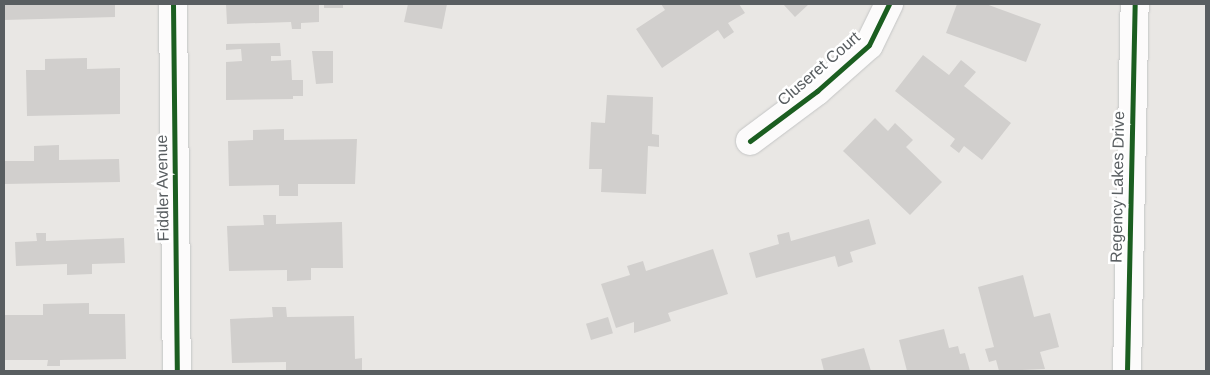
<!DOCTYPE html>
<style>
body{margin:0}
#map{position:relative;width:1210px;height:375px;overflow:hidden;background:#e9e7e4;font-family:Arial,sans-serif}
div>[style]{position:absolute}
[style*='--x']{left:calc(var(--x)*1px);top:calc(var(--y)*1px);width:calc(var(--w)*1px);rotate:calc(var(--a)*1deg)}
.building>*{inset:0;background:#d1cfcd;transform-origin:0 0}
.roads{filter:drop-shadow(0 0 1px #c4c5c5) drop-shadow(0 0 1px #c4c5c5)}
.minor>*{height:28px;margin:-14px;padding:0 14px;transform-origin:14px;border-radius:14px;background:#fcfbfb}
.cycleway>*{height:5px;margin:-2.5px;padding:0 2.5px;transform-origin:2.5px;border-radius:2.5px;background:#1b5e20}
span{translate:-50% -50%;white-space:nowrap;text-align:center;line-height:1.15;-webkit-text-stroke:5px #fff;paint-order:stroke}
.street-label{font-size:16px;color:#595e61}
.frame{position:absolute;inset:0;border:5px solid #595e61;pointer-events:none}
</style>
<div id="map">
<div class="building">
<i style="clip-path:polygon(4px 4px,115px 4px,115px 17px,4px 20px)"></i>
<i style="clip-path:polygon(226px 4px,319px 4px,319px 22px,301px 23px,301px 29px,292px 29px,291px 22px,227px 24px)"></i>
<i style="left:324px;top:4px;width:19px;height:4px"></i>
<i style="clip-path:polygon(408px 4px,447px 4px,442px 29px,404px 22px)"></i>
<i style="clip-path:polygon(661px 4px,739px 4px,745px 13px,728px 23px,734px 32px,724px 39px,718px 30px,662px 68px,636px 29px,665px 10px)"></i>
<i style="clip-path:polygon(783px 4px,809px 4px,795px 17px)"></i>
<i style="clip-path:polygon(957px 4px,986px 4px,1041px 24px,1026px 62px,946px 33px)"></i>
<i style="clip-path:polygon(280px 43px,281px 56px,271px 56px,271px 61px,291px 60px,292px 80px,303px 80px,303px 96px,293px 96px,293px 99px,226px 100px,226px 62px,242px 61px,241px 49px,226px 50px,226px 44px)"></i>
<i style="clip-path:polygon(312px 51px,333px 51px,333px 83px,316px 84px)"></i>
<i style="clip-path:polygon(923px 55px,949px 75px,961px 60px,976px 72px,964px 86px,1011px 123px,982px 160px,964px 146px,959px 153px,950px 146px,955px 139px,895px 91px)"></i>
<i style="clip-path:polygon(87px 58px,87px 69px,120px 68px,120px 114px,27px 116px,26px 70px,45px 70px,45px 59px)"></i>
<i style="clip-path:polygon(607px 95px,653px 97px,652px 134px,659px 135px,659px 147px,648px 146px,646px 194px,601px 192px,602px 169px,589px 169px,591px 122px,605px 123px)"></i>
<i style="clip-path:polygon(875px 118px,888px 131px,895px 123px,913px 140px,906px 147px,942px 182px,910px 215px,843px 151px)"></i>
<i style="clip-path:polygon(284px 129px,284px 140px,357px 139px,355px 184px,298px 184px,298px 196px,279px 196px,279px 185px,229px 186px,228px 141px,253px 140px,253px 130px)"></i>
<i style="clip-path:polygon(59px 145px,59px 160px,119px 159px,120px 182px,4px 184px,4px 161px,34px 161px,34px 146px)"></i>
<i style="clip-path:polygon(263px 215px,276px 215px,276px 224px,342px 222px,343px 268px,311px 268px,311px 280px,287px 281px,287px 270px,229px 271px,227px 226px,264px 225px)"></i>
<i style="clip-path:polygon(869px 219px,876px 244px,850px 252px,853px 262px,838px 267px,835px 256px,756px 278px,749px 253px,779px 244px,777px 235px,789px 232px,791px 241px)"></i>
<i style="clip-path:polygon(36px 233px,46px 233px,46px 241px,124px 238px,125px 263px,92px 264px,92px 274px,67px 275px,67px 264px,16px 266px,15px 242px,37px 241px)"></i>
<i style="clip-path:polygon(713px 249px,728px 294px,668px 313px,671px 321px,634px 333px,634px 322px,616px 328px,601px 284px,630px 275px,627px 266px,643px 261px,646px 271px)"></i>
<i style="clip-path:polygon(1023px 275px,1034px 317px,1050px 313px,1059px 347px,1040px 352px,1045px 369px,999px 371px,996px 360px,989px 362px,985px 349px,994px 347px,978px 287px)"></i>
<i style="clip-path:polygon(89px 303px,89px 314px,125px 314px,126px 359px,60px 360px,60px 366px,47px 366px,48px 360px,4px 360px,4px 315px,43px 315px,43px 304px)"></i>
<i style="clip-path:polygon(272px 307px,286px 307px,287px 317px,354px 316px,355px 359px,362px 358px,362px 371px,286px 371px,286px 362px,232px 363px,230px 319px,273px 317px)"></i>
<i style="left:608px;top:317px;width:17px;height:23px;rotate:73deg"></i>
<i style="clip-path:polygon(944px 329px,949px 348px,958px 346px,960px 354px,965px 353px,970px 371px,907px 371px,899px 340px)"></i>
<i style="clip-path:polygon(864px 348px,871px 371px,824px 371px,821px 359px)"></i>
</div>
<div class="roads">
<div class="minor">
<i style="--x:173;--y:4;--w:367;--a:89.4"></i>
<i style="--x:750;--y:141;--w:84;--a:-36.7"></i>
<i style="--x:817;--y:91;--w:69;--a:-41.5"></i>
<i style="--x:869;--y:45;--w:46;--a:-64"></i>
<i style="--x:1127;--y:371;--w:367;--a:-88.8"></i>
</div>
</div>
<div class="cycleway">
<i style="--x:173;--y:4;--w:367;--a:89.4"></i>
<i style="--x:750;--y:141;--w:84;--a:-36.7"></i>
<i style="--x:817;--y:91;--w:69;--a:-41.5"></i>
<i style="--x:869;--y:45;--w:46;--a:-64"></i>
<i style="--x:1127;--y:371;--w:367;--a:-88.8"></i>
</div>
<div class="street-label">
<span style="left:819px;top:69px;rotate:-41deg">Cluseret Court</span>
<span style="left:1118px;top:187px;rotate:-89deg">Regency Lakes Drive</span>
<span style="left:163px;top:188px;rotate:-91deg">Fiddler Avenue</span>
</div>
<div class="frame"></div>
</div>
